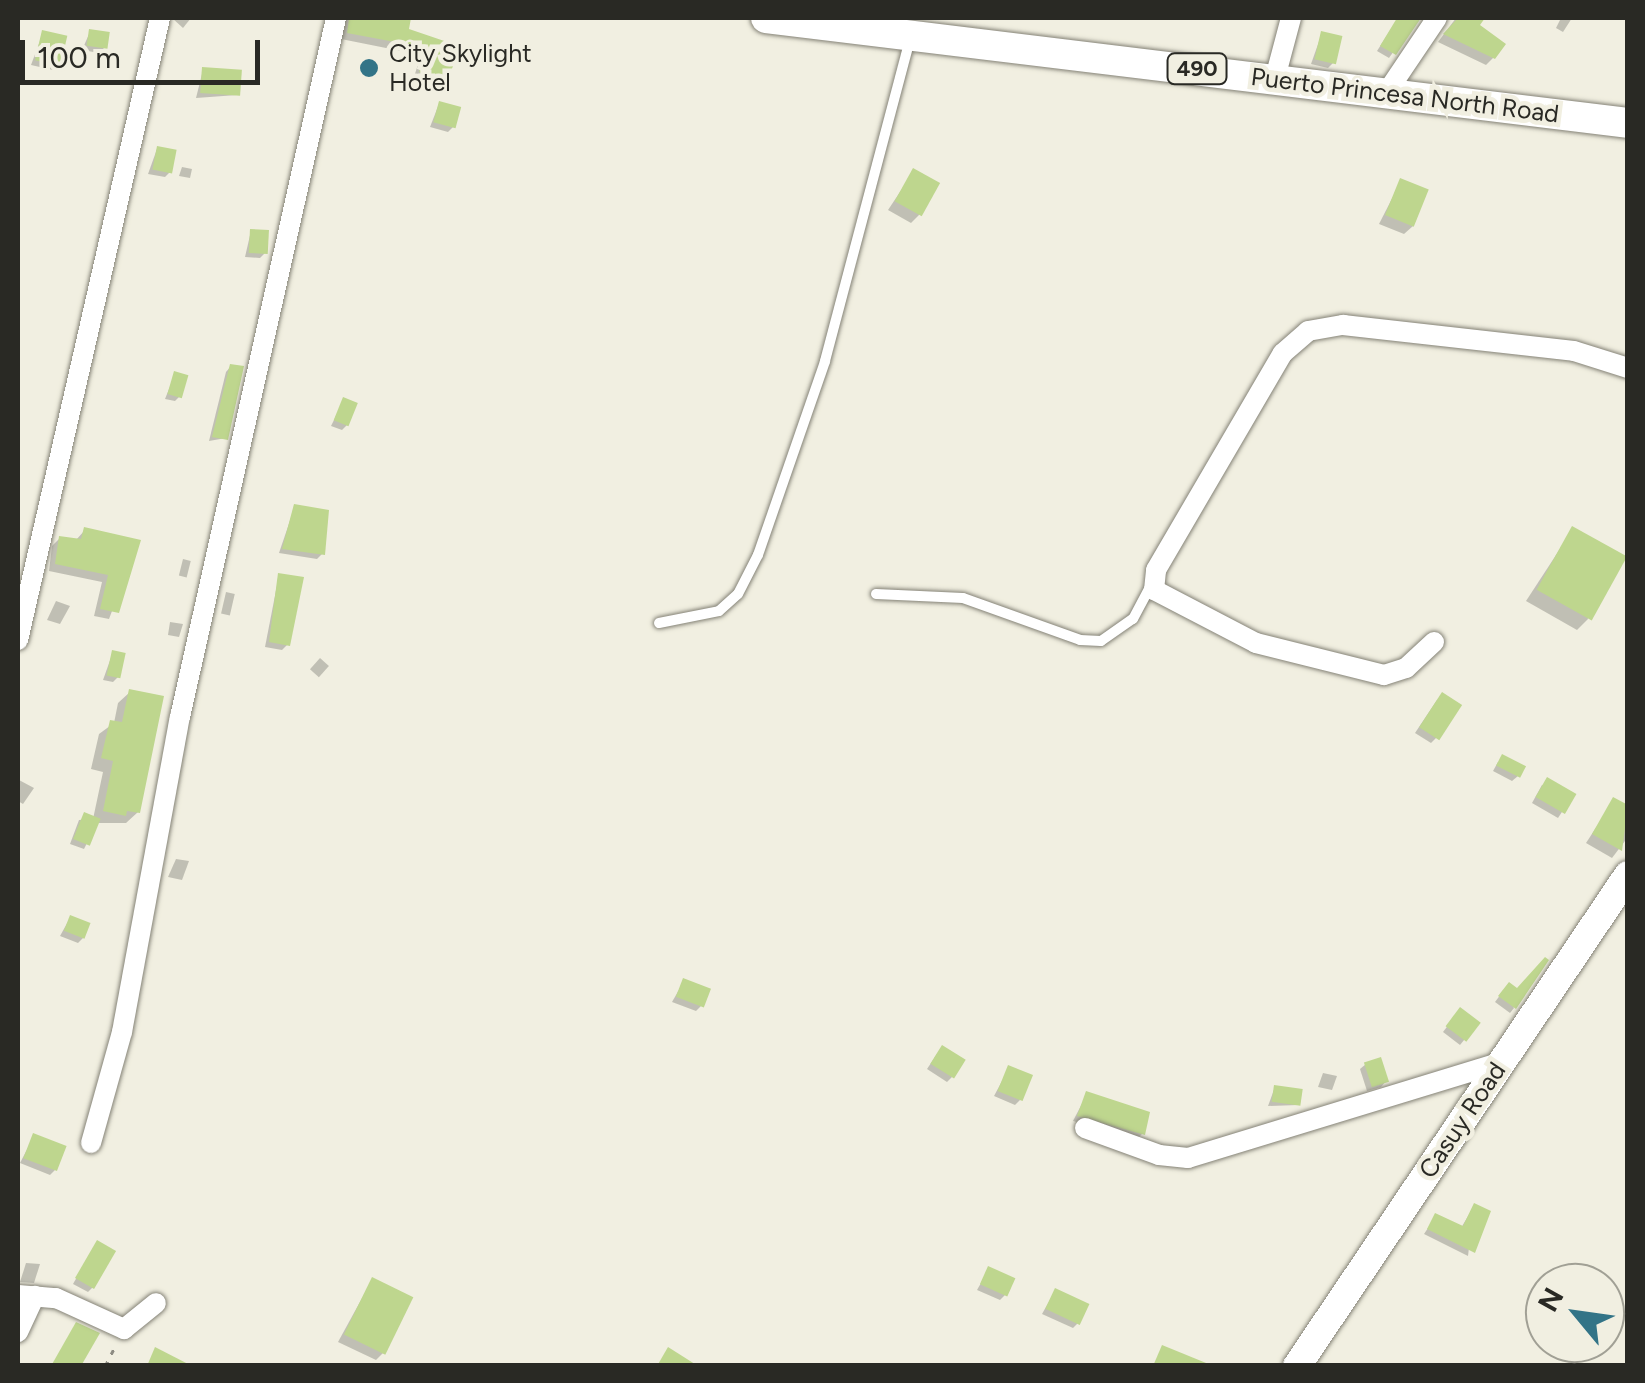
<!DOCTYPE html>
<style>
body{margin:0}
#map{position:relative;width:1645px;height:1383px;overflow:hidden;background:#f1efe1;font-family:Figtree,sans-serif}
div>[style]{position:absolute}
[style*='--x']{left:calc(var(--x)*1px);top:calc(var(--y)*1px);width:calc(var(--w)*1px);rotate:calc(var(--a)*1deg)}
.shadow>*{inset:0;background:#0003;transform-origin:0 0}
.building>*{inset:0;background:#bed68e;transform-origin:0 0}
.path>*{height:2.5px;margin-top:-1.25px;transform-origin:0;background:repeating-linear-gradient(90deg,#8d8c83 0 5px,transparent 0 13px)}
.roads{filter:drop-shadow(0 0 2px #848276) drop-shadow(0 0 2px #848276)}
.lane>*{height:10px;margin:-5px;padding:0 5px;transform-origin:5px;border-radius:5px;background:#fff}
.street>*{height:20px;margin:-10px;padding:0 10px;transform-origin:10px;border-radius:10px;background:#fff}
.secondary>*{height:28px;margin:-14px;padding:0 14px;transform-origin:14px;border-radius:14px;background:#fff}
.primary>*{height:30px;margin:-15px;padding:0 15px;transform-origin:15px;border-radius:15px;background:#fff}
.dots>*{width:28px;height:28px;translate:-50% -50%;box-sizing:border-box;border:5px solid #f1efe1;border-radius:50%}
span{translate:-50% -50%;white-space:nowrap;text-align:center;line-height:1.15;-webkit-text-stroke:9px #f1efe1;paint-order:stroke}
.shield-label span{padding:2px 8px;background:#f1efe1;border:2px solid;border-radius:8px;-webkit-text-stroke-width:0}
.shield-label{font-size:22px;color:#292924;font-weight:700}
.poi-label{font-size:25px;color:#292924}
.left{translate:0 -50%;text-align:left}
.street-label{font-size:25px;color:#292924}
.frame{position:absolute;inset:0;border:20px solid #292924;pointer-events:none}
.north{position:absolute;left:1525px;top:1263px;width:100px;height:100px;box-sizing:border-box;background:#f1efe1;border:2px solid #a1a095;border-radius:50%;rotate:299deg;font-size:28px;font-weight:700;line-height:40px;text-align:center;color:#292924}
.north::after{content:'';display:block;margin:auto;width:35px;height:45px;background:#337487;clip-path:polygon(50% 0,100% 100%,50% 72%,0 100%)}
.scale{position:absolute;left:20px;top:40px;width:240px;height:45px;box-sizing:border-box;border:5px solid #292924;border-top:0;padding-left:12px;font-size:30px;line-height:35px;white-space:nowrap;color:#292924;-webkit-text-stroke:8px #f1efe1;paint-order:stroke}
</style>
<div id="map">
<div class="shadow">
<i style="clip-path:polygon(172px 18px,191px 18px,183px 28px)"></i>
<i style="clip-path:polygon(344px 18px,409px 18px,406px 31px,456px 48px,445px 80px,438px 88px,413px 80px,421px 55px,341px 39px)"></i>
<i style="clip-path:polygon(1398px 18px,1417px 18px,1389px 58px,1377px 51px)"></i>
<i style="clip-path:polygon(1456px 18px,1482px 18px,1477px 26px,1494px 57px,1486px 65px,1438px 42px)"></i>
<i style="clip-path:polygon(1561px 18px,1572px 18px,1563px 32px,1556px 28px)"></i>
<i style="clip-path:polygon(90px 32px,104px 48px,99px 53px,82px 50px)"></i>
<i style="clip-path:polygon(43px 33px,58px 65px,53px 70px,31px 65px)"></i>
<i style="clip-path:polygon(1322px 33px,1333px 63px,1328px 68px,1311px 64px)"></i>
<i style="clip-path:polygon(203px 70px,237px 95px,196px 98px)"></i>
<i style="clip-path:polygon(439px 104px,453px 127px,448px 132px,430px 127px)"></i>
<i style="clip-path:polygon(157px 149px,170px 172px,165px 177px,148px 174px)"></i>
<i style="clip-path:polygon(182px 167px,192px 169px,190px 178px,179px 176px)"></i>
<i style="clip-path:polygon(914px 171px,919px 215px,911px 223px,888px 210px)"></i>
<i style="clip-path:polygon(1401px 181px,1413px 226px,1404px 234px,1379px 224px)"></i>
<i style="clip-path:polygon(251px 231px,265px 253px,260px 258px,245px 257px)"></i>
<i style="clip-path:polygon(231px 366px,226px 438px,209px 441px,226px 372px)"></i>
<i style="clip-path:polygon(175px 374px,180px 396px,175px 401px,165px 399px)"></i>
<i style="clip-path:polygon(344px 400px,347px 425px,342px 430px,331px 426px)"></i>
<i style="clip-path:polygon(295px 506px,322px 554px,317px 559px,279px 553px)"></i>
<i style="clip-path:polygon(1573px 529px,1588px 619px,1577px 630px,1526px 601px)"></i>
<i style="clip-path:polygon(85px 530px,138px 542px,109px 619px,94px 616px,102px 582px,49px 571px,52px 546px,60px 538px,76px 540px)"></i>
<i style="left:183px;top:559px;width:8px;height:17px;rotate:14deg"></i>
<i style="clip-path:polygon(279px 575px,287px 645px,282px 650px,265px 647px)"></i>
<i style="left:226px;top:592px;width:9px;height:22px;rotate:13deg"></i>
<i style="clip-path:polygon(56px 601px,70px 606px,60px 624px,47px 620px)"></i>
<i style="clip-path:polygon(170px 622px,183px 624px,179px 637px,168px 635px)"></i>
<i style="clip-path:polygon(113px 652px,118px 677px,113px 682px,103px 680px)"></i>
<i style="left:320px;top:658px;width:12px;height:15px;rotate:42deg"></i>
<i style="clip-path:polygon(130px 692px,138px 812px,126px 823px,97px 823px,84px 849px,70px 844px,79px 820px,93px 819px,103px 772px,91px 769px,99px 734px,114px 723px,118px 703px)"></i>
<i style="clip-path:polygon(1437px 700px,1436px 738px,1431px 743px,1415px 733px)"></i>
<i style="clip-path:polygon(1498px 762px,1518px 776px,1512px 781px,1493px 771px)"></i>
<i style="clip-path:polygon(19px 780px,34px 788px,23px 804px,18px 801px)"></i>
<i style="clip-path:polygon(1542px 785px,1573px 795px,1558px 818px,1532px 803px)"></i>
<i style="clip-path:polygon(1614px 800px,1628px 808px,1628px 837px,1612px 858px,1586px 843px)"></i>
<i style="clip-path:polygon(176px 859px,189px 861px,182px 880px,168px 877px)"></i>
<i style="clip-path:polygon(70px 918px,83px 938px,78px 943px,60px 936px)"></i>
<i style="clip-path:polygon(684px 981px,701px 1006px,696px 1011px,672px 1002px)"></i>
<i style="clip-path:polygon(1504px 990px,1514px 1008px,1510px 1013px,1495px 1002px)"></i>
<i style="clip-path:polygon(1456px 1015px,1478px 1023px,1460px 1045px,1443px 1032px)"></i>
<i style="clip-path:polygon(937px 1054px,952px 1077px,947px 1082px,927px 1069px)"></i>
<i style="clip-path:polygon(1366px 1064px,1386px 1081px,1381px 1087px,1367px 1091px,1360px 1069px)"></i>
<i style="clip-path:polygon(1009px 1068px,1020px 1100px,1015px 1105px,994px 1096px)"></i>
<i style="clip-path:polygon(1323px 1073px,1337px 1076px,1332px 1090px,1318px 1087px)"></i>
<i style="clip-path:polygon(1275px 1087px,1298px 1105px,1268px 1106px)"></i>
<i style="clip-path:polygon(1087px 1094px,1142px 1134px,1137px 1139px,1073px 1121px)"></i>
<i style="clip-path:polygon(34px 1136px,55px 1170px,50px 1175px,20px 1163px)"></i>
<i style="clip-path:polygon(1474px 1206px,1468px 1256px,1424px 1234px,1436px 1216px,1461px 1228px)"></i>
<i style="clip-path:polygon(93px 1249px,93px 1287px,88px 1292px,73px 1284px)"></i>
<i style="clip-path:polygon(26px 1263px,40px 1264px,34px 1283px,20px 1282px)"></i>
<i style="clip-path:polygon(989px 1269px,1005px 1295px,1000px 1300px,977px 1290px)"></i>
<i style="clip-path:polygon(372px 1280px,384px 1352px,376px 1360px,338px 1342px)"></i>
<i style="clip-path:polygon(1055px 1291px,1078px 1323px,1073px 1328px,1042px 1314px)"></i>
</div>
<div class="building">
<i style="clip-path:polygon(349px 18px,411px 18px,409px 29px,459px 46px,448px 82px,419px 72px,427px 48px,347px 33px)"></i>
<i style="clip-path:polygon(1397px 18px,1421px 18px,1396px 55px,1380px 46px)"></i>
<i style="clip-path:polygon(1458px 18px,1485px 18px,1480px 25px,1506px 44px,1495px 59px,1443px 34px)"></i>
<i style="left:89px;top:29px;width:21px;height:17px;rotate:8deg"></i>
<i style="left:42px;top:30px;width:26px;height:31px;rotate:13deg"></i>
<i style="left:1321px;top:31px;width:22px;height:29px;rotate:13deg"></i>
<i style="left:202px;top:67px;width:40px;height:26px;rotate:4deg"></i>
<i style="left:439px;top:101px;width:23px;height:22px;rotate:15deg"></i>
<i style="left:157px;top:146px;width:20px;height:24px;rotate:11deg"></i>
<i style="left:913px;top:168px;width:31px;height:38px;rotate:29deg"></i>
<i style="left:1400px;top:178px;width:31px;height:40px;rotate:22deg"></i>
<i style="left:250px;top:229px;width:19px;height:24px;rotate:3deg"></i>
<i style="clip-path:polygon(230px 364px,244px 366px,228px 440px,212px 437px)"></i>
<i style="left:174px;top:371px;width:15px;height:24px;rotate:16deg"></i>
<i style="left:343px;top:397px;width:16px;height:25px;rotate:22deg"></i>
<i style="clip-path:polygon(294px 504px,329px 510px,325px 555px,282px 549px)"></i>
<i style="left:1572px;top:526px;width:63px;height:73px;rotate:29deg"></i>
<i style="clip-path:polygon(84px 527px,141px 540px,119px 613px,100px 609px,108px 575px,55px 564px,59px 536px,81px 539px)"></i>
<i style="clip-path:polygon(278px 573px,304px 577px,290px 646px,269px 642px)"></i>
<i style="left:112px;top:650px;width:14px;height:26px;rotate:12deg"></i>
<i style="clip-path:polygon(129px 689px,164px 696px,140px 813px,127px 811px,126px 816px,103px 811px,113px 761px,101px 758px,110px 720px,122px 722px)"></i>
<i style="left:1442px;top:692px;width:24px;height:42px;rotate:33deg"></i>
<i style="left:1502px;top:754px;width:27px;height:13px;rotate:27deg"></i>
<i style="left:1547px;top:777px;width:34px;height:23px;rotate:30deg"></i>
<i style="clip-path:polygon(1613px 797px,1628px 805px,1622px 851px,1592px 834px)"></i>
<i style="left:84px;top:812px;width:18px;height:29px;rotate:22deg"></i>
<i style="left:70px;top:915px;width:22px;height:17px;rotate:21deg"></i>
<i style="clip-path:polygon(1545px 957px,1549px 960px,1516px 1009px,1498px 996px,1509px 982px,1517px 988px)"></i>
<i style="left:683px;top:978px;width:30px;height:20px;rotate:21deg"></i>
<i style="left:1460px;top:1007px;width:26px;height:24px;rotate:37deg"></i>
<i style="left:942px;top:1045px;width:28px;height:22px;rotate:32deg"></i>
<i style="left:1381px;top:1057px;width:26px;height:18px;rotate:72deg"></i>
<i style="left:1008px;top:1065px;width:27px;height:28px;rotate:22deg"></i>
<i style="left:1274px;top:1085px;width:29px;height:17px;rotate:8deg"></i>
<i style="clip-path:polygon(1086px 1091px,1150px 1112px,1145px 1135px,1077px 1116px)"></i>
<i style="left:33px;top:1133px;width:36px;height:27px;rotate:21deg"></i>
<i style="clip-path:polygon(1474px 1203px,1491px 1211px,1475px 1253px,1427px 1229px,1435px 1213px,1463px 1226px)"></i>
<i style="left:97px;top:1240px;width:22px;height:44px;rotate:30deg"></i>
<i style="left:988px;top:1266px;width:30px;height:20px;rotate:24deg"></i>
<i style="left:372px;top:1277px;width:46px;height:64px;rotate:26deg"></i>
<i style="left:1055px;top:1288px;width:38px;height:23px;rotate:25deg"></i>
<i style="clip-path:polygon(76px 1322px,100px 1333px,81px 1366px,51px 1366px)"></i>
<i style="clip-path:polygon(1162px 1345px,1211px 1365px,1211px 1366px,1153px 1366px)"></i>
<i style="clip-path:polygon(155px 1347px,192px 1366px,147px 1366px)"></i>
<i style="clip-path:polygon(668px 1347px,698px 1366px,657px 1366px)"></i>
</div>
<div class="path">
<i style="--x:105;--y:1366;--w:20;--a:-63"></i>
</div>
<div class="roads">
<div class="lane">
<i style="--x:876;--y:594;--w:87;--a:2.6"></i>
<i style="--x:963;--y:598;--w:124;--a:19.7"></i>
<i style="--x:1080;--y:640;--w:21;--a:3"></i>
<i style="--x:1101;--y:641;--w:39;--a:-35"></i>
<i style="--x:1133;--y:619;--w:38;--a:-62"></i>
<i style="--x:659;--y:623;--w:61;--a:-11.3"></i>
<i style="--x:719;--y:611;--w:25;--a:-42"></i>
<i style="--x:738;--y:594;--w:44;--a:-62.9"></i>
<i style="--x:758;--y:555;--w:205;--a:-70.9"></i>
<i style="--x:825;--y:361;--w:333;--a:-75.2"></i>
</div>
<div class="street">
<i style="--x:1275;--y:78;--w:62;--a:-75.1"></i>
<i style="--x:1387;--y:92;--w:89;--a:-56"></i>
<i style="--x:18;--y:640;--w:638;--a:-77.14"></i>
<i style="--x:1434;--y:642;--w:38;--a:137"></i>
<i style="--x:1406;--y:668;--w:23;--a:162"></i>
<i style="--x:1384;--y:675;--w:132;--a:-166"></i>
<i style="--x:1256;--y:643;--w:115;--a:-152.5"></i>
<i style="--x:1154;--y:590;--w:20;--a:-84"></i>
<i style="--x:1156;--y:570;--w:251;--a:-59.7"></i>
<i style="--x:1283;--y:353;--w:33;--a:-41"></i>
<i style="--x:1308;--y:331;--w:36;--a:-10"></i>
<i style="--x:1343;--y:325;--w:232;--a:6.4"></i>
<i style="--x:1574;--y:351;--w:57;--a:17.5"></i>
<i style="--x:1085;--y:1128;--w:79;--a:20"></i>
<i style="--x:1159;--y:1155;--w:29;--a:6"></i>
<i style="--x:1188;--y:1158;--w:328;--a:-17"></i>
<i style="--x:91;--y:1143;--w:115;--a:-74.4"></i>
<i style="--x:122;--y:1032;--w:320;--a:-79.6"></i>
<i style="--x:180;--y:717;--w:716;--a:-77.42"></i>
<i style="--x:18;--y:1295;--w:38;--a:5"></i>
<i style="--x:56;--y:1298;--w:75;--a:24.5"></i>
<i style="--x:124;--y:1329;--w:41;--a:-39.1"></i>
<i style="--x:18;--y:1332;--w:40;--a:-65"></i>
</div>
<div class="secondary">
<i style="--x:1297;--y:1366;--w:592;--a:-56.01"></i>
</div>
<div class="primary">
<i style="--x:766;--y:18;--w:868;--a:6.94"></i>
</div>
</div>
<div class="dots">
<i style="left:369px;top:68px;background:#337487"></i>
</div>
<div class="shield-label">
<span style="left:1197px;top:69px">490</span>
</div>
<div class="poi-label">
<span class="left" style="left:389px;top:68px">City Skylight<br>Hotel</span>
</div>
<div class="street-label">
<span style="left:1405px;top:95px;rotate:7deg">Puerto Princesa North Road</span>
<span style="left:1462px;top:1120px;rotate:-56deg">Casuy Road</span>
</div>
<div class="frame"></div>
<div class="north">N</div>
<div class="scale">100 m</div>
</div>
